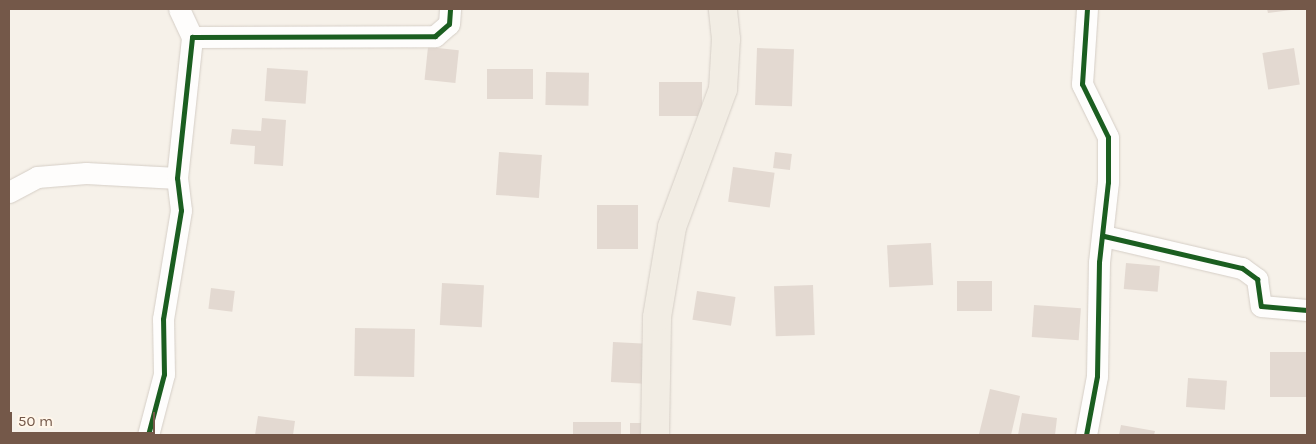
<!DOCTYPE html>
<style>
body{margin:0}
#map{position:relative;width:1316px;height:444px;overflow:hidden;background:#f6f1e9;font-family:Karla,sans-serif}
div>[style]{position:absolute}
[style*='--x']{left:calc(var(--x)*1px);top:calc(var(--y)*1px);width:calc(var(--w)*1px);rotate:calc(var(--a)*1deg)}
.building>*{inset:0;background:#e3d9d1;transform-origin:0 0}
.roads{filter:drop-shadow(0 0 1px #d5cec6) drop-shadow(0 0 1px #d5cec6)}
.minor>*{height:21px;margin:-10.5px;padding:0 10.5px;transform-origin:10.5px;border-radius:10.5px;background:#fefdfc}
.major>*{height:28px;margin:-14px;padding:0 14px;transform-origin:14px;border-radius:14px;background:#f2ede4}
.cycleway>*{height:5px;margin:-2.5px;padding:0 2.5px;transform-origin:2.5px;border-radius:2.5px;background:#1b5e20}
span{translate:-50% -50%;white-space:nowrap;text-align:center;line-height:1.15;-webkit-text-stroke:4.5px #fff6ea;paint-order:stroke}
.frame{position:absolute;inset:0;border:10px solid #745849;pointer-events:none}
.scale{position:absolute;left:10px;top:412px;width:145px;height:22px;box-sizing:border-box;border:2px solid #745849;border-top:0;padding-left:6px;font-size:15px;line-height:18px;white-space:nowrap;color:#745849;-webkit-text-stroke:4px #fff6ea;paint-order:stroke}
</style>
<div id="map">
<div class="building">
<i style="clip-path:polygon(1267px 9px,1291px 9px,1291px 10px,1268px 13px)"></i>
<i style="left:428px;top:47px;width:31px;height:33px;rotate:6deg"></i>
<i style="left:757px;top:48px;width:37px;height:57px;rotate:2deg"></i>
<i style="left:1294px;top:48px;width:37px;height:32px;rotate:81deg"></i>
<i style="left:267px;top:68px;width:41px;height:33px;rotate:4deg"></i>
<i style="left:487px;top:69px;width:46px;height:30px"></i>
<i style="left:546px;top:72px;width:43px;height:33px;rotate:1deg"></i>
<i style="left:659px;top:82px;width:43px;height:34px"></i>
<i style="clip-path:polygon(262px 118px,286px 120px,283px 166px,254px 164px,255px 146px,230px 144px,232px 129px,261px 131px)"></i>
<i style="left:499px;top:152px;width:43px;height:43px;rotate:4deg"></i>
<i style="left:775px;top:152px;width:17px;height:16px;rotate:7deg"></i>
<i style="left:733px;top:167px;width:42px;height:35px;rotate:8deg"></i>
<i style="left:638px;top:205px;width:44px;height:41px;rotate:90deg"></i>
<i style="left:931px;top:243px;width:42px;height:44px;rotate:87deg"></i>
<i style="left:1126px;top:263px;width:34px;height:26px;rotate:5deg"></i>
<i style="left:992px;top:281px;width:30px;height:35px;rotate:90deg"></i>
<i style="left:442px;top:283px;width:42px;height:42px;rotate:3deg"></i>
<i style="left:813px;top:285px;width:50px;height:39px;rotate:88deg"></i>
<i style="left:211px;top:288px;width:24px;height:21px;rotate:7deg"></i>
<i style="left:697px;top:291px;width:39px;height:29px;rotate:9deg"></i>
<i style="left:1034px;top:305px;width:47px;height:32px;rotate:4deg"></i>
<i style="left:355px;top:328px;width:60px;height:48px;rotate:1deg"></i>
<i style="left:613px;top:342px;width:34px;height:40px;rotate:3deg"></i>
<i style="left:1307px;top:352px;width:45px;height:37px;rotate:90deg"></i>
<i style="left:1188px;top:378px;width:39px;height:29px;rotate:4deg"></i>
<i style="clip-path:polygon(990px 389px,1020px 396px,1011px 435px,979px 434px)"></i>
<i style="clip-path:polygon(1022px 413px,1057px 418px,1055px 435px,1018px 435px)"></i>
<i style="clip-path:polygon(258px 416px,295px 421px,293px 435px,255px 435px)"></i>
<i style="left:621px;top:422px;width:13px;height:48px;rotate:90deg"></i>
<i style="left:649px;top:423px;width:12px;height:19px;rotate:90deg"></i>
<i style="clip-path:polygon(1121px 425px,1155px 431px,1154px 435px,1119px 435px)"></i>
</div>
<div class="roads">
<div class="minor">
<i style="--x:179;--y:9;--w:31;--a:65"></i>
<i style="--x:9;--y:192;--w:32;--a:-28"></i>
<i style="--x:37;--y:177;--w:49;--a:-4.7"></i>
<i style="--x:86;--y:173;--w:91;--a:3.1"></i>
<i style="--x:1104;--y:236;--w:142;--a:13.1"></i>
<i style="--x:1242;--y:268;--w:19;--a:36"></i>
<i style="--x:1257;--y:279;--w:27;--a:82"></i>
<i style="--x:1261;--y:306;--w:46;--a:5"></i>
<i style="--x:148;--y:435;--w:63;--a:-75.3"></i>
<i style="--x:164;--y:374;--w:55;--a:-91"></i>
<i style="--x:163;--y:319;--w:110;--a:-80.6"></i>
<i style="--x:181;--y:210;--w:32;--a:-97"></i>
<i style="--x:177;--y:178;--w:142;--a:-83.9"></i>
<i style="--x:192;--y:37;--w:243;--a:-0.2"></i>
<i style="--x:435;--y:36;--w:18;--a:-41"></i>
<i style="--x:449;--y:24;--w:15;--a:-86"></i>
<i style="--x:1086;--y:435;--w:60;--a:-79.4"></i>
<i style="--x:1097;--y:376;--w:114;--a:-89"></i>
<i style="--x:1099;--y:262;--w:81;--a:-83.6"></i>
<i style="--x:1108;--y:182;--w:45;--a:-90"></i>
<i style="--x:1108;--y:137;--w:59;--a:-116.1"></i>
<i style="--x:1082;--y:84;--w:75;--a:-86.2"></i>
</div>
<div class="major">
<i style="--x:655;--y:435;--w:118;--a:-89"></i>
<i style="--x:657;--y:317;--w:91;--a:-80.5"></i>
<i style="--x:672;--y:227;--w:147;--a:-69.7"></i>
<i style="--x:723;--y:89;--w:50;--a:-86.6"></i>
<i style="--x:726;--y:39;--w:30;--a:-96"></i>
</div>
</div>
<div class="cycleway">
<i style="--x:1104;--y:236;--w:142;--a:13.1"></i>
<i style="--x:1242;--y:268;--w:19;--a:36"></i>
<i style="--x:1257;--y:279;--w:27;--a:82"></i>
<i style="--x:1261;--y:306;--w:46;--a:5"></i>
<i style="--x:148;--y:435;--w:63;--a:-75.3"></i>
<i style="--x:164;--y:374;--w:55;--a:-91"></i>
<i style="--x:163;--y:319;--w:110;--a:-80.6"></i>
<i style="--x:181;--y:210;--w:32;--a:-97"></i>
<i style="--x:177;--y:178;--w:142;--a:-83.9"></i>
<i style="--x:192;--y:37;--w:243;--a:-0.2"></i>
<i style="--x:435;--y:36;--w:18;--a:-41"></i>
<i style="--x:449;--y:24;--w:15;--a:-86"></i>
<i style="--x:1086;--y:435;--w:60;--a:-79.4"></i>
<i style="--x:1097;--y:376;--w:114;--a:-89"></i>
<i style="--x:1099;--y:262;--w:81;--a:-83.6"></i>
<i style="--x:1108;--y:182;--w:45;--a:-90"></i>
<i style="--x:1108;--y:137;--w:59;--a:-116.1"></i>
<i style="--x:1082;--y:84;--w:75;--a:-86.2"></i>
</div>
<div class="frame"></div>
<div class="scale">50 m</div>
</div>
